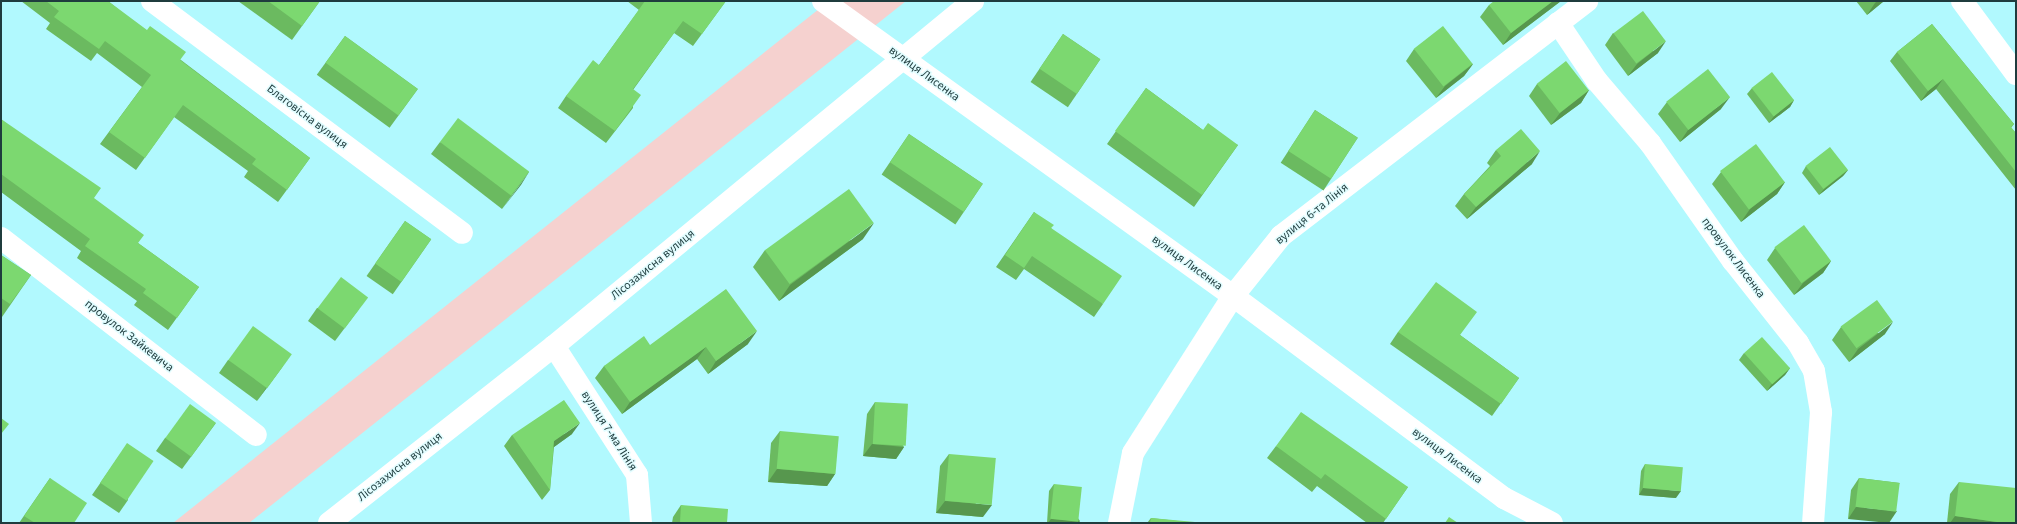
<!DOCTYPE html>
<meta charset="utf-8">
<style>
body{margin:0}
#map{position:relative;width:2017px;height:524px;overflow:hidden;background:#b1f9fe;font-family:"Source Sans 3",sans-serif}
div>[style]{position:absolute}
[style*='--x']{left:calc(var(--x)*1px);top:calc(var(--y)*1px);width:calc(var(--w)*1px);rotate:calc(var(--a)*1deg)}
.green>*{inset:0;background:#f5d1cf}
.minor>*{height:22px;margin:-11px;padding:0 11px;transform-origin:11px;border-radius:11px;background:#fff}
.wall>*{inset:0;background:#6bba60;transform-origin:0 0}
.shaded-wall>*{inset:0;background:#57974e}
.building>*{inset:0;background:#7cd870;transform-origin:0 0}
span{translate:-50% -50%;white-space:nowrap;text-align:center;line-height:1.15;-webkit-text-stroke:3px #e2fdff;paint-order:stroke}
.street-label{font-size:12px;color:#1f3c3e}
.frame{position:absolute;inset:0;border:2px solid #1f3c3e;pointer-events:none}
</style>
<div id="map">
<div class="green">
<i style="clip-path:polygon(829px 1px,906px 1px,249px 523px,173px 523px)"></i>
</div>
<div class="minor">
<i style="--x:152;--y:1;--w:387;--a:36.8"></i>
<i style="--x:823;--y:1;--w:505;--a:35.74"></i>
<i style="--x:1233;--y:296;--w:338;--a:36.7"></i>
<i style="--x:1504;--y:498;--w:54;--a:27.5"></i>
<i style="--x:1962;--y:1;--w:91;--a:53.5"></i>
<i style="--x:1558;--y:23;--w:70;--a:56.1"></i>
<i style="--x:1597;--y:81;--w:82;--a:49.5"></i>
<i style="--x:1650;--y:143;--w:144;--a:54.9"></i>
<i style="--x:1733;--y:261;--w:105;--a:51.6"></i>
<i style="--x:1798;--y:343;--w:32;--a:60"></i>
<i style="--x:1814;--y:371;--w:42;--a:80.3"></i>
<i style="--x:1821;--y:412;--w:111;--a:94.1"></i>
<i style="--x:1;--y:238;--w:322;--a:37.7"></i>
<i style="--x:554;--y:346;--w:153;--a:57.2"></i>
<i style="--x:637;--y:475;--w:48;--a:85.2"></i>
<i style="--x:329;--y:523;--w:286;--a:-38.2"></i>
<i style="--x:554;--y:346;--w:543;--a:-39.47"></i>
<i style="--x:1119;--y:523;--w:71;--a:-78.7"></i>
<i style="--x:1133;--y:453;--w:186;--a:-57.5"></i>
<i style="--x:1233;--y:296;--w:77;--a:-51.3"></i>
<i style="--x:1281;--y:236;--w:386;--a:-37.5"></i>
</div>
<div class="wall">
<i style="clip-path:polygon(21px 1px,108px 1px,181px 60px,310px 158px,278px 202px,244px 177px,248px 171px,174px 117px,136px 170px,100px 144px,142px 87px,97px 53px,91px 61px,46px 29px,50px 23px)"></i>
<i style="clip-path:polygon(238px 1px,320px 1px,292px 40px)"></i>
<i style="clip-path:polygon(627px 1px,726px 1px,693px 46px,674px 33px,633px 90px,633px 108px,606px 143px,558px 108px,566px 96px,599px 65px,639px 10px)"></i>
<i style="clip-path:polygon(1561px 1px,1503px 45px,1480px 17px,1489px 5px)"></i>
<i style="clip-path:polygon(1856px 1px,1884px 1px,1867px 15px)"></i>
<i style="clip-path:polygon(1932px 24px,2014px 124px,2011px 128px,2016px 133px,2016px 190px,1936px 89px,1921px 101px,1890px 61px,1897px 52px)"></i>
<i style="clip-path:polygon(1613px 33px,1658px 53px,1628px 76px,1605px 45px)"></i>
<i style="left:1063px;top:34px;width:45px;height:58px;rotate:34deg"></i>
<i style="left:345px;top:36px;width:90px;height:48px;rotate:36deg"></i>
<i style="clip-path:polygon(1414px 49px,1473px 64px,1464px 76px,1436px 98px,1406px 61px)"></i>
<i style="clip-path:polygon(1537px 84px,1589px 90px,1581px 103px,1551px 125px,1529px 96px)"></i>
<i style="clip-path:polygon(1146px 88px,1203px 130px,1238px 145px,1194px 207px,1107px 144px)"></i>
<i style="clip-path:polygon(1752px 88px,1794px 100px,1790px 107px,1769px 123px,1747px 94px)"></i>
<i style="clip-path:polygon(1667px 102px,1721px 109px,1680px 142px,1658px 114px)"></i>
<i style="left:1315px;top:110px;width:51px;height:63px;rotate:33deg"></i>
<i style="clip-path:polygon(1px 119px,94px 199px,138px 243px,199px 287px,168px 330px,134px 305px,137px 301px,77px 258px,81px 251px,1px 192px)"></i>
<i style="left:909px;top:134px;width:89px;height:49px;rotate:34deg"></i>
<i style="clip-path:polygon(440px 142px,529px 172px,502px 209px,431px 154px)"></i>
<i style="clip-path:polygon(1496px 150px,1532px 164px,1467px 219px,1455px 206px,1464px 194px,1490px 166px,1487px 163px)"></i>
<i style="clip-path:polygon(1806px 166px,1848px 170px,1843px 176px,1819px 195px,1802px 173px)"></i>
<i style="clip-path:polygon(1721px 172px,1785px 182px,1777px 194px,1741px 222px,1712px 184px)"></i>
<i style="clip-path:polygon(1034px 212px,1051px 228px,1103px 304px,1094px 317px,1024px 269px,1016px 280px,996px 267px)"></i>
<i style="left:405px;top:221px;width:32px;height:67px;rotate:35deg"></i>
<i style="clip-path:polygon(863px 239px,779px 301px,753px 267px,765px 250px)"></i>
<i style="clip-path:polygon(1775px 248px,1831px 261px,1823px 273px,1794px 295px,1767px 260px)"></i>
<i style="clip-path:polygon(1px 255px,31px 275px,2px 317px,1px 316px)"></i>
<i style="clip-path:polygon(317px 308px,359px 309px,335px 341px,308px 321px)"></i>
<i style="clip-path:polygon(1841px 327px,1885px 334px,1849px 362px,1832px 340px)"></i>
<i style="clip-path:polygon(1398px 332px,1460px 335px,1519px 378px,1492px 416px,1390px 344px)"></i>
<i style="clip-path:polygon(748px 344px,708px 374px,697px 359px,622px 414px,595px 378px,604px 366px,650px 345px)"></i>
<i style="clip-path:polygon(1744px 353px,1790px 368px,1785px 375px,1767px 391px,1739px 360px)"></i>
<i style="clip-path:polygon(228px 360px,283px 366px,257px 401px,219px 373px)"></i>
<i style="clip-path:polygon(875px 402px,904px 447px,896px 459px,863px 456px,867px 414px)"></i>
<i style="clip-path:polygon(216px 423px,182px 469px,156px 451px,165px 438px)"></i>
<i style="clip-path:polygon(780px 431px,835px 474px,827px 486px,768px 482px,771px 443px)"></i>
<i style="clip-path:polygon(572px 434px,554px 447px,550px 490px,542px 500px,504px 446px,512px 435px)"></i>
<i style="clip-path:polygon(1276px 446px,1408px 487px,1383px 523px,1367px 523px,1317px 486px,1312px 492px,1267px 458px)"></i>
<i style="clip-path:polygon(949px 454px,983px 517px,936px 513px,940px 466px)"></i>
<i style="clip-path:polygon(119px 456px,128px 500px,119px 513px,92px 495px)"></i>
<i style="clip-path:polygon(1645px 464px,1676px 498px,1639px 495px,1641px 471px)"></i>
<i style="clip-path:polygon(50px 478px,74px 523px,19px 523px,41px 491px)"></i>
<i style="clip-path:polygon(1859px 478px,1900px 483px,1848px 519px,1851px 490px)"></i>
<i style="clip-path:polygon(1959px 482px,2016px 523px,1947px 523px,1950px 494px)"></i>
<i style="clip-path:polygon(1054px 484px,1080px 521px,1078px 523px,1047px 523px,1049px 491px)"></i>
<i style="clip-path:polygon(681px 505px,727px 523px,672px 523px,673px 517px)"></i>
<i style="clip-path:polygon(1151px 518px,1195px 523px,1147px 523px)"></i>
</div>
<div class="shaded-wall">
<i style="clip-path:polygon(1553px 1px,1561px 1px,1503px 45px,1511px 33px)"></i>
<i style="clip-path:polygon(1877px 1px,1884px 1px,1867px 15px,1875px 3px)"></i>
<i style="clip-path:polygon(1666px 41px,1658px 53px,1628px 76px,1637px 64px)"></i>
<i style="clip-path:polygon(1473px 64px,1464px 76px,1436px 98px,1445px 86px)"></i>
<i style="clip-path:polygon(1943px 79px,1936px 89px,1921px 101px,1928px 91px)"></i>
<i style="clip-path:polygon(1589px 90px,1581px 103px,1551px 125px,1560px 113px)"></i>
<i style="clip-path:polygon(1730px 97px,1721px 109px,1680px 142px,1688px 130px)"></i>
<i style="clip-path:polygon(1794px 100px,1790px 107px,1769px 123px,1774px 116px)"></i>
<i style="clip-path:polygon(1540px 151px,1532px 164px,1467px 219px,1476px 207px)"></i>
<i style="clip-path:polygon(1848px 170px,1843px 176px,1819px 195px,1824px 189px)"></i>
<i style="clip-path:polygon(529px 172px,521px 185px,502px 209px,511px 197px)"></i>
<i style="clip-path:polygon(1785px 182px,1777px 194px,1741px 222px,1750px 209px)"></i>
<i style="clip-path:polygon(874px 223px,863px 239px,779px 301px,790px 285px)"></i>
<i style="clip-path:polygon(1831px 261px,1823px 273px,1794px 295px,1803px 283px)"></i>
<i style="clip-path:polygon(1893px 322px,1885px 334px,1849px 362px,1858px 349px)"></i>
<i style="clip-path:polygon(757px 331px,748px 344px,708px 374px,716px 361px)"></i>
<i style="clip-path:polygon(706px 347px,697px 359px,622px 414px,630px 402px)"></i>
<i style="clip-path:polygon(292px 354px,283px 366px,257px 401px,266px 388px)"></i>
<i style="clip-path:polygon(1790px 368px,1785px 375px,1767px 391px,1771px 385px)"></i>
<i style="clip-path:polygon(580px 423px,572px 434px,547px 452px,554px 441px)"></i>
<i style="clip-path:polygon(872px 444px,904px 447px,896px 459px,863px 456px)"></i>
<i style="clip-path:polygon(777px 469px,835px 474px,827px 486px,768px 482px)"></i>
<i style="clip-path:polygon(1643px 488px,1681px 491px,1676px 498px,1639px 495px)"></i>
<i style="clip-path:polygon(945px 501px,992px 505px,983px 517px,936px 513px)"></i>
<i style="clip-path:polygon(1856px 507px,1897px 511px,1889px 523px,1848px 519px)"></i>
<i style="clip-path:polygon(1955px 516px,2004px 523px,1950px 523px)"></i>
<i style="clip-path:polygon(1051px 519px,1080px 521px,1078px 523px,1048px 523px)"></i>
</div>
<div class="building">
<i style="clip-path:polygon(46px 1px,108px 1px,147px 30px,150px 26px,186px 52px,180px 60px,310px 158px,287px 190px,252px 164px,256px 159px,183px 105px,145px 158px,109px 132px,151px 75px,105px 41px,99px 49px,54px 17px,59px 11px)"></i>
<i style="clip-path:polygon(268px 1px,320px 1px,302px 26px)"></i>
<i style="clip-path:polygon(645px 1px,726px 1px,702px 34px,683px 21px,633px 89px,641px 95px,615px 131px,566px 96px,593px 60px,599px 65px)"></i>
<i style="clip-path:polygon(1494px 1px,1553px 1px,1511px 33px,1489px 5px)"></i>
<i style="left:1643px;top:11px;width:38px;height:37px;rotate:53deg"></i>
<i style="clip-path:polygon(1932px 24px,2014px 124px,2011px 127px,2016px 133px,2016px 172px,1943px 79px,1928px 91px,1897px 52px)"></i>
<i style="left:1443px;top:26px;width:48px;height:37px;rotate:52deg"></i>
<i style="left:1063px;top:34px;width:45px;height:42px;rotate:34deg"></i>
<i style="left:345px;top:36px;width:90px;height:33px;rotate:36deg"></i>
<i style="left:1566px;top:61px;width:37px;height:37px;rotate:52deg"></i>
<i style="left:1708px;top:69px;width:36px;height:53px;rotate:52deg"></i>
<i style="left:1772px;top:72px;width:36px;height:26px;rotate:52deg"></i>
<i style="clip-path:polygon(1146px 88px,1203px 130px,1208px 123px,1238px 145px,1202px 195px,1115px 131px)"></i>
<i style="left:1315px;top:110px;width:51px;height:49px;rotate:33deg"></i>
<i style="left:458px;top:118px;width:89px;height:30px;rotate:37deg"></i>
<i style="clip-path:polygon(1px 119px,101px 188px,94px 198px,144px 235px,138px 243px,199px 287px,177px 318px,143px 293px,146px 289px,85px 246px,90px 239px,1px 174px)"></i>
<i style="clip-path:polygon(1521px 129px,1540px 151px,1476px 207px,1464px 194px,1501px 156px,1496px 150px)"></i>
<i style="left:909px;top:134px;width:89px;height:34px;rotate:34deg"></i>
<i style="left:1756px;top:144px;width:48px;height:45px;rotate:53deg"></i>
<i style="left:1830px;top:147px;width:29px;height:31px;rotate:52deg"></i>
<i style="left:849px;top:189px;width:42px;height:104px;rotate:54deg"></i>
<i style="clip-path:polygon(1034px 212px,1054px 225px,1051px 228px,1122px 276px,1103px 304px,1032px 256px,1024px 268px,1005px 255px)"></i>
<i style="left:405px;top:221px;width:32px;height:52px;rotate:35deg"></i>
<i style="left:1804px;top:225px;width:45px;height:37px;rotate:53deg"></i>
<i style="clip-path:polygon(1px 255px,31px 275px,10px 304px,1px 298px)"></i>
<i style="left:341px;top:277px;width:34px;height:39px;rotate:37deg"></i>
<i style="clip-path:polygon(1436px 282px,1477px 312px,1460px 335px,1519px 378px,1501px 404px,1398px 332px)"></i>
<i style="clip-path:polygon(726px 289px,757px 331px,716px 361px,706px 347px,630px 402px,604px 366px,644px 336px,650px 345px)"></i>
<i style="left:1877px;top:300px;width:27px;height:45px;rotate:54deg"></i>
<i style="left:253px;top:326px;width:48px;height:42px;rotate:36deg"></i>
<i style="left:1762px;top:337px;width:42px;height:24px;rotate:48deg"></i>
<i style="clip-path:polygon(564px 400px,580px 423px,554px 441px,550px 490px,512px 435px)"></i>
<i style="left:875px;top:402px;width:33px;height:42px;rotate:3deg"></i>
<i style="left:190px;top:404px;width:32px;height:42px;rotate:36deg"></i>
<i style="clip-path:polygon(1301px 412px,1408px 487px,1386px 519px,1325px 474px,1321px 479px,1276px 446px)"></i>
<i style="clip-path:polygon(1px 418px,9px 424px,1px 434px)"></i>
<i style="left:780px;top:431px;width:59px;height:38px;rotate:5deg"></i>
<i style="left:127px;top:443px;width:32px;height:48px;rotate:34deg"></i>
<i style="left:949px;top:454px;width:47px;height:47px;rotate:5deg"></i>
<i style="left:1645px;top:464px;width:38px;height:24px;rotate:5deg"></i>
<i style="clip-path:polygon(50px 478px,87px 503px,74px 523px,35px 523px,24px 516px)"></i>
<i style="left:1859px;top:478px;width:41px;height:29px;rotate:7deg"></i>
<i style="clip-path:polygon(1959px 482px,2016px 488px,2016px 523px,2004px 523px,1955px 516px)"></i>
<i style="left:1054px;top:484px;width:28px;height:35px;rotate:6deg"></i>
<i style="clip-path:polygon(681px 505px,728px 509px,727px 523px,680px 523px)"></i>
<i style="clip-path:polygon(1449px 517px,1458px 523px,1445px 523px)"></i>
<i style="clip-path:polygon(1151px 518px,1195px 522px,1195px 523px,1150px 523px)"></i>
</div>
<div class="street-label">
<span style="left:924px;top:74px;rotate:36deg">вулиця Лисенка</span>
<span style="left:307px;top:117px;rotate:37deg">Благовісна вулиця</span>
<span style="left:1312px;top:214px;rotate:-39deg">вулиця 6-та Лінія</span>
<span style="left:1733px;top:258px;rotate:53deg">провулок Лисенка</span>
<span style="left:1187px;top:263px;rotate:36deg">вулиця Лисенка</span>
<span style="left:653px;top:265px;rotate:-39deg">Лісозахисна вулиця</span>
<span style="left:129px;top:336px;rotate:38deg">провулок Зайкевича</span>
<span style="left:609px;top:431px;rotate:57deg">вулиця 7-ма Лінія</span>
<span style="left:1447px;top:456px;rotate:37deg">вулиця Лисенка</span>
<span style="left:400px;top:467px;rotate:-38deg">Лісозахисна вулиця</span>
</div>
<div class="frame"></div>
</div>
